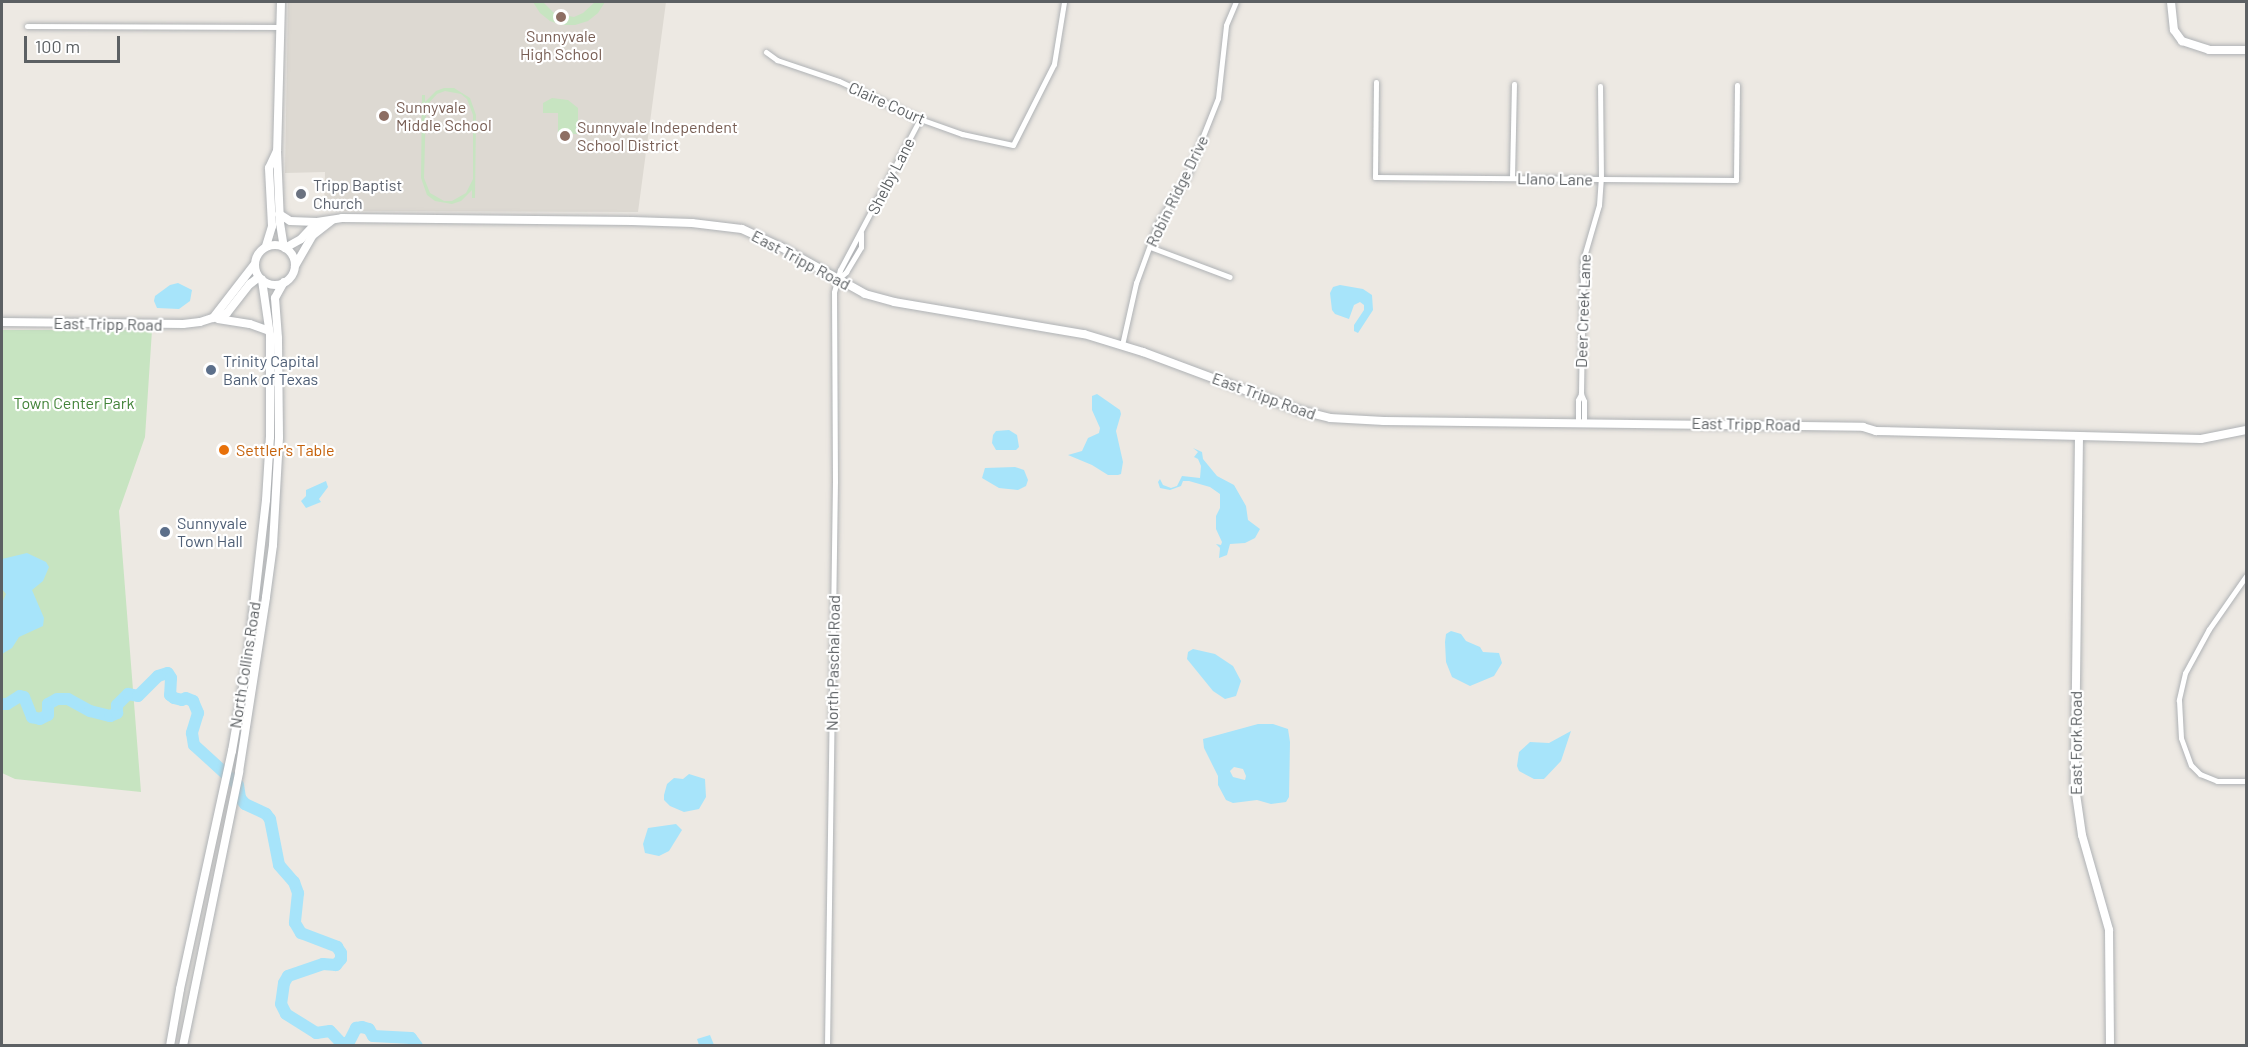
<!DOCTYPE html>
<style>
body{margin:0}
#map{position:relative;width:2248px;height:1047px;overflow:hidden;background:#ede9e3;font-family:Barlow,sans-serif}
div>[style]{position:absolute}
[style*='--x']{left:calc(var(--x)*1px);top:calc(var(--y)*1px);width:calc(var(--w)*1px);rotate:calc(var(--a)*1deg)}
.education>*{inset:0;background:#ddd9d2}
.green>*{inset:0;background:#c7e4c1}
.water>*{inset:0;background:#a7e4fa}
.river>*{height:12px;margin:-6px;padding:0 6px;transform-origin:6px;border-radius:6px;background:#a7e4fa}
.roads{filter:drop-shadow(0 0 2px #afb2b5) drop-shadow(0 0 2px #afb2b5)}
.street>*{height:5px;margin:-2.5px;padding:0 2.5px;transform-origin:2.5px;border-radius:2.5px;background:#fff}
.secondary>*{height:8px;margin:-4px;padding:0 4px;transform-origin:4px;border-radius:4px;background:#fff}
.secondary>.ring{margin:-4px;padding:0;box-sizing:content-box;background:none;border:8px solid #fff;border-radius:50%}
.dots>*{width:16px;height:16px;translate:-50% -50%;box-sizing:border-box;border:3px solid #fff;border-radius:50%}
span{translate:-50% -50%;white-space:nowrap;text-align:center;line-height:1.15;-webkit-text-stroke:4.5px #fff;paint-order:stroke}
.education-label{font-size:16px;color:#785e54}
.left{translate:0 -50%;text-align:left}
.street-label{font-size:16px;color:#5c6063}
.worship-label{font-size:16px;color:#5b616d}
.service-label{font-size:16px;color:#4e5e75}
.park-label{font-size:16px;color:#43843a}
.food-label{font-size:16px;color:#c56008}
.frame{position:absolute;inset:0;border:3px solid #5c6063;pointer-events:none}
.scale{position:absolute;left:24px;top:36px;width:96px;height:27px;box-sizing:border-box;border:3px solid #5c6063;border-top:0;padding-left:8px;font-size:18px;line-height:21px;white-space:nowrap;color:#5c6063;-webkit-text-stroke:4px #fff;paint-order:stroke}
</style>
<div id="map">
<div class="education">
<i style="clip-path:polygon(288px 2px,666px 2px,638px 212px,324px 211px,325px 172px,285px 173px)"></i>
</div>
<div class="green">
<i style="clip-path:polygon(533px 2px,543px 2px,554px 13px,574px 17px,583px 13px,595px 2px,605px 2px,598px 13px,588px 21px,575px 25px,562px 25px,550px 21px,540px 13px)"></i>
<i style="clip-path:polygon(evenodd,444px 88px,454px 88px,470px 98px,476px 115px,475px 198px,472px 198px,472px 190px,461px 201px,452px 204px,435px 201px,427px 195px,421px 178px,422px 95px,425px 95px,425px 102px,436px 91px,444px 88px,445px 91px,461px 94px,467px 99px,473px 115px,473px 179px,466px 193px,452px 201px,444px 201px,430px 193px,424px 178px,426px 106px,437px 94px,445px 91px)"></i>
<i style="clip-path:polygon(552px 98px,568px 100px,578px 108px,578px 134px,558px 134px,558px 113px,543px 113px,543px 103px)"></i>
<i style="clip-path:polygon(2px 330px,152px 330px,145px 437px,119px 511px,141px 792px,15px 779px,2px 773px)"></i>
</div>
<div class="water">
<i style="clip-path:polygon(178px 283px,192px 290px,190px 301px,179px 309px,157px 308px,154px 301px,155px 296px,170px 285px)"></i>
<i style="clip-path:polygon(1340px 285px,1363px 289px,1372px 295px,1373px 310px,1358px 333px,1354px 331px,1354px 325px,1364px 310px,1364px 305px,1360px 302px,1354px 305px,1349px 319px,1335px 314px,1332px 310px,1330px 293px,1333px 287px)"></i>
<i style="clip-path:polygon(1097px 394px,1120px 410px,1121px 414px,1116px 431px,1123px 462px,1121px 474px,1118px 475px,1108px 475px,1092px 465px,1068px 455px,1082px 451px,1088px 438px,1099px 433px,1100px 428px,1092px 410px,1092px 396px)"></i>
<i style="clip-path:polygon(1009px 430px,1017px 435px,1019px 447px,1016px 450px,996px 450px,992px 443px,993px 435px,996px 431px)"></i>
<i style="clip-path:polygon(1193px 448px,1202px 452px,1203px 459px,1217px 476px,1234px 485px,1246px 506px,1248px 520px,1260px 529px,1255px 538px,1245px 543px,1230px 544px,1227px 555px,1219px 558px,1220px 548px,1216px 544px,1221px 545px,1222px 542px,1216px 529px,1216px 516px,1220px 508px,1220px 494px,1210px 487px,1189px 481px,1183px 481px,1181px 486px,1170px 490px,1160px 488px,1158px 482px,1160px 479px,1163px 485px,1171px 488px,1177px 486px,1182px 476px,1200px 478px,1201px 466px,1198px 459px,1194px 457px,1198px 452px)"></i>
<i style="clip-path:polygon(1015px 467px,1024px 470px,1028px 480px,1026px 486px,1018px 490px,999px 488px,982px 478px,985px 468px)"></i>
<i style="clip-path:polygon(326px 481px,328px 487px,319px 499px,321px 502px,306px 508px,301px 501px,306px 496px,306px 490px)"></i>
<i style="clip-path:polygon(27px 553px,46px 562px,49px 567px,43px 581px,32px 590px,44px 618px,43px 626px,19px 637px,12px 648px,2px 654px,2px 603px,6px 594px,2px 589px,2px 559px)"></i>
<i style="clip-path:polygon(1451px 631px,1461px 634px,1466px 641px,1480px 647px,1483px 652px,1499px 653px,1502px 663px,1494px 676px,1470px 686px,1452px 677px,1446px 662px,1445px 642px,1446px 634px)"></i>
<i style="clip-path:polygon(1193px 649px,1215px 654px,1233px 666px,1241px 681px,1236px 696px,1225px 699px,1213px 691px,1187px 659px,1188px 652px)"></i>
<i style="clip-path:polygon(evenodd,1258px 724px,1273px 724px,1288px 729px,1290px 742px,1289px 797px,1286px 802px,1271px 804px,1257px 800px,1233px 803px,1226px 800px,1218px 785px,1218px 776px,1204px 748px,1203px 739px,1258px 724px,1234px 767px,1243px 769px,1246px 776px,1245px 780px,1233px 777px,1230px 771px,1234px 767px)"></i>
<i style="clip-path:polygon(1571px 731px,1561px 761px,1544px 779px,1534px 779px,1519px 771px,1517px 766px,1519px 752px,1530px 742px,1549px 743px)"></i>
<i style="clip-path:polygon(689px 774px,705px 779px,706px 797px,699px 809px,684px 812px,670px 806px,664px 800px,664px 795px,667px 784px,674px 778px,683px 779px)"></i>
<i style="clip-path:polygon(676px 824px,682px 830px,669px 851px,659px 856px,645px 853px,643px 844px,648px 828px)"></i>
<i style="clip-path:polygon(710px 1035px,714px 1045px,699px 1045px,697px 1039px)"></i>
</div>
<div class="river">
<i style="--x:2;--y:704;--w:5;--a:0"></i>
<i style="--x:7;--y:704;--w:15;--a:-32"></i>
<i style="--x:20;--y:696;--w:4;--a:14"></i>
<i style="--x:24;--y:697;--w:22;--a:68"></i>
<i style="--x:32;--y:717;--w:8;--a:14"></i>
<i style="--x:40;--y:719;--w:9;--a:-27"></i>
<i style="--x:48;--y:715;--w:11;--a:-90"></i>
<i style="--x:48;--y:704;--w:10;--a:-29"></i>
<i style="--x:57;--y:699;--w:11;--a:0"></i>
<i style="--x:68;--y:699;--w:25;--a:29"></i>
<i style="--x:90;--y:711;--w:21;--a:14"></i>
<i style="--x:110;--y:716;--w:8;--a:-23"></i>
<i style="--x:117;--y:713;--w:8;--a:-90"></i>
<i style="--x:117;--y:705;--w:16;--a:-45"></i>
<i style="--x:128;--y:694;--w:10;--a:11"></i>
<i style="--x:138;--y:696;--w:28;--a:-45"></i>
<i style="--x:158;--y:676;--w:10;--a:-17"></i>
<i style="--x:168;--y:673;--w:6;--a:59"></i>
<i style="--x:171;--y:678;--w:17;--a:93"></i>
<i style="--x:170;--y:695;--w:5;--a:37"></i>
<i style="--x:174;--y:698;--w:8;--a:14"></i>
<i style="--x:182;--y:700;--w:4;--a:-27"></i>
<i style="--x:186;--y:698;--w:8;--a:23"></i>
<i style="--x:193;--y:701;--w:13;--a:67"></i>
<i style="--x:198;--y:713;--w:21;--a:107"></i>
<i style="--x:192;--y:733;--w:12;--a:81"></i>
<i style="--x:194;--y:745;--w:59;--a:42.3"></i>
<i style="--x:238;--y:785;--w:13;--a:81"></i>
<i style="--x:240;--y:798;--w:8;--a:50"></i>
<i style="--x:245;--y:804;--w:23;--a:25"></i>
<i style="--x:266;--y:814;--w:6;--a:51"></i>
<i style="--x:270;--y:819;--w:47;--a:78.9"></i>
<i style="--x:279;--y:865;--w:23;--a:49"></i>
<i style="--x:294;--y:882;--w:12;--a:70"></i>
<i style="--x:298;--y:893;--w:30;--a:96"></i>
<i style="--x:295;--y:923;--w:12;--a:59"></i>
<i style="--x:301;--y:933;--w:39;--a:21"></i>
<i style="--x:337;--y:947;--w:7;--a:56"></i>
<i style="--x:341;--y:953;--w:6;--a:90"></i>
<i style="--x:341;--y:959;--w:8;--a:130"></i>
<i style="--x:336;--y:965;--w:13;--a:-176"></i>
<i style="--x:323;--y:964;--w:37;--a:161"></i>
<i style="--x:288;--y:976;--w:8;--a:120"></i>
<i style="--x:284;--y:983;--w:21;--a:98"></i>
<i style="--x:281;--y:1004;--w:11;--a:63"></i>
<i style="--x:286;--y:1014;--w:36;--a:32"></i>
<i style="--x:316;--y:1033;--w:14;--a:-8"></i>
<i style="--x:330;--y:1031;--w:18;--a:47"></i>
<i style="--x:342;--y:1044;--w:7;--a:-16"></i>
<i style="--x:349;--y:1042;--w:16;--a:-63"></i>
<i style="--x:356;--y:1028;--w:6;--a:-9"></i>
<i style="--x:362;--y:1027;--w:7;--a:16"></i>
<i style="--x:369;--y:1029;--w:8;--a:60"></i>
<i style="--x:373;--y:1036;--w:38;--a:3"></i>
<i style="--x:411;--y:1038;--w:10;--a:53"></i>
</div>
<div class="roads">
<div class="street">
<i style="--x:27;--y:26;--w:254;--a:0.2"></i>
<i style="--x:766;--y:52;--w:14;--a:36"></i>
<i style="--x:777;--y:60;--w:65;--a:18.7"></i>
<i style="--x:839;--y:81;--w:89;--a:25.1"></i>
<i style="--x:920;--y:119;--w:45;--a:19.7"></i>
<i style="--x:962;--y:134;--w:52;--a:12.2"></i>
<i style="--x:1013;--y:145;--w:91;--a:-63.2"></i>
<i style="--x:1054;--y:64;--w:63;--a:-80.8"></i>
<i style="--x:1376;--y:82;--w:95;--a:90.6"></i>
<i style="--x:1375;--y:177;--w:226;--a:0.5"></i>
<i style="--x:1601;--y:179;--w:135;--a:0.4"></i>
<i style="--x:1736;--y:180;--w:95;--a:-89.4"></i>
<i style="--x:1512;--y:178;--w:94;--a:-88.8"></i>
<i style="--x:1150;--y:247;--w:85;--a:20.6"></i>
<i style="--x:838;--y:279;--w:11;--a:-41"></i>
<i style="--x:846;--y:272;--w:29;--a:-59"></i>
<i style="--x:861;--y:247;--w:14;--a:-90"></i>
<i style="--x:1122;--y:345;--w:64;--a:-77.3"></i>
<i style="--x:1136;--y:283;--w:64;--a:-69.9"></i>
<i style="--x:1158;--y:223;--w:55;--a:-58.3"></i>
<i style="--x:1187;--y:176;--w:84;--a:-68.3"></i>
<i style="--x:1218;--y:98;--w:73;--a:-83.7"></i>
<i style="--x:1226;--y:25;--w:25;--a:-67"></i>
<i style="--x:1578;--y:423;--w:23;--a:-90"></i>
<i style="--x:1578;--y:400;--w:7;--a:-63"></i>
<i style="--x:1584;--y:423;--w:22;--a:-90"></i>
<i style="--x:1584;--y:401;--w:8;--a:-113"></i>
<i style="--x:1581;--y:394;--w:134;--a:-89.1"></i>
<i style="--x:1583;--y:260;--w:57;--a:-73.8"></i>
<i style="--x:1599;--y:205;--w:26;--a:-86"></i>
<i style="--x:1601;--y:179;--w:93;--a:-90.6"></i>
<i style="--x:2246;--y:576;--w:65;--a:124.9"></i>
<i style="--x:2209;--y:629;--w:50;--a:118.6"></i>
<i style="--x:2185;--y:673;--w:28;--a:103"></i>
<i style="--x:2179;--y:700;--w:38;--a:87"></i>
<i style="--x:2181;--y:738;--w:29;--a:70"></i>
<i style="--x:2191;--y:765;--w:13;--a:45"></i>
<i style="--x:2200;--y:774;--w:18;--a:22"></i>
<i style="--x:2217;--y:781;--w:29;--a:0"></i>
<i style="--x:827;--y:1046;--w:564;--a:-89.19"></i>
<i style="--x:835;--y:482;--w:190;--a:-90.3"></i>
<i style="--x:834;--y:292;--w:23;--a:-75"></i>
<i style="--x:840;--y:270;--w:171;--a:-62.1"></i>
</div>
<div class="secondary">
<i style="--x:281;--y:2;--w:149;--a:91.5"></i>
<i style="--x:277;--y:151;--w:72;--a:87.6"></i>
<i style="--x:280;--y:223;--w:24;--a:81"></i>
<i style="--x:2171;--y:2;--w:28;--a:84"></i>
<i style="--x:2174;--y:30;--w:14;--a:54"></i>
<i style="--x:2182;--y:41;--w:28;--a:18"></i>
<i style="--x:2209;--y:50;--w:37;--a:0"></i>
<i style="--x:279;--y:214;--w:13;--a:32"></i>
<i style="--x:290;--y:221;--w:27;--a:2"></i>
<i class="ring" style="left:255px;top:245px;width:32px;height:32px"></i>
<i style="--x:266;--y:246;--w:21;--a:-73"></i>
<i style="--x:272;--y:226;--w:58;--a:-93"></i>
<i style="--x:269;--y:168;--w:19;--a:-65"></i>
<i style="--x:285;--y:248;--w:18;--a:-29"></i>
<i style="--x:301;--y:239;--w:23;--a:-47"></i>
<i style="--x:317;--y:222;--w:25;--a:-9"></i>
<i style="--x:342;--y:218;--w:290;--a:0.6"></i>
<i style="--x:632;--y:221;--w:60;--a:1.9"></i>
<i style="--x:692;--y:223;--w:50;--a:6.8"></i>
<i style="--x:742;--y:229;--w:43;--a:24.8"></i>
<i style="--x:781;--y:247;--w:96;--a:29.2"></i>
<i style="--x:865;--y:294;--w:30;--a:15"></i>
<i style="--x:894;--y:302;--w:193;--a:9.6"></i>
<i style="--x:1084;--y:334;--w:62;--a:17"></i>
<i style="--x:1143;--y:352;--w:165;--a:20.5"></i>
<i style="--x:1298;--y:410;--w:33;--a:14"></i>
<i style="--x:1330;--y:418;--w:54;--a:3.2"></i>
<i style="--x:1384;--y:421;--w:479;--a:0.7"></i>
<i style="--x:1863;--y:427;--w:14;--a:17"></i>
<i style="--x:1876;--y:431;--w:325;--a:1.4"></i>
<i style="--x:2201;--y:439;--w:46;--a:-11.3"></i>
<i style="--x:295;--y:266;--w:36;--a:-60"></i>
<i style="--x:313;--y:235;--w:24;--a:-38"></i>
<i style="--x:213;--y:318;--w:67;--a:-52.3"></i>
<i style="--x:218;--y:319;--w:32;--a:9"></i>
<i style="--x:250;--y:324;--w:20;--a:20"></i>
<i style="--x:2;--y:322;--w:181;--a:0.6"></i>
<i style="--x:183;--y:324;--w:17;--a:-7"></i>
<i style="--x:200;--y:322;--w:28;--a:-18"></i>
<i style="--x:227;--y:313;--w:37;--a:-52"></i>
<i style="--x:250;--y:284;--w:11;--a:-38"></i>
<i style="--x:2079;--y:436;--w:351;--a:90.7"></i>
<i style="--x:2075;--y:787;--w:49;--a:81.7"></i>
<i style="--x:2082;--y:835;--w:99;--a:74.1"></i>
<i style="--x:2109;--y:930;--w:116;--a:89.5"></i>
<i style="--x:170;--y:1046;--w:58;--a:-80"></i>
<i style="--x:180;--y:989;--w:244;--a:-77.7"></i>
<i style="--x:232;--y:751;--w:94;--a:-80.2"></i>
<i style="--x:248;--y:658;--w:159;--a:-83.5"></i>
<i style="--x:266;--y:500;--w:63;--a:-86.4"></i>
<i style="--x:270;--y:437;--w:102;--a:-90"></i>
<i style="--x:270;--y:335;--w:56;--a:-98.3"></i>
<i style="--x:183;--y:1046;--w:280;--a:-78.4"></i>
<i style="--x:239;--y:772;--w:177;--a:-81.2"></i>
<i style="--x:266;--y:597;--w:52;--a:-82.3"></i>
<i style="--x:273;--y:545;--w:108;--a:-86.8"></i>
<i style="--x:279;--y:437;--w:99;--a:-90.6"></i>
<i style="--x:278;--y:338;--w:40;--a:-94.3"></i>
<i style="--x:275;--y:298;--w:18;--a:-61"></i>
</div>
</div>
<div class="dots">
<i style="left:561px;top:17px;background:#8d6e63"></i>
<i style="left:384px;top:116px;background:#8d6e63"></i>
<i style="left:565px;top:136px;background:#8d6e63"></i>
<i style="left:301px;top:194px;background:#6b7280"></i>
<i style="left:211px;top:370px;background:#5c6f8a"></i>
<i style="left:224px;top:450px;background:#e8710a"></i>
<i style="left:165px;top:532px;background:#5c6f8a"></i>
</div>
<div class="education-label">
<span style="left:561px;top:45px">Sunnyvale<br>High School</span>
<span class="left" style="left:396px;top:116px">Sunnyvale<br>Middle School</span>
<span class="left" style="left:577px;top:136px">Sunnyvale Independent<br>School District</span>
</div>
<div class="street-label">
<span style="left:887px;top:103px;rotate:24deg">Claire Court</span>
<span style="left:891px;top:176px;rotate:-63deg">Shelby Lane</span>
<span style="left:1555px;top:179px;rotate:1deg">Llano Lane</span>
<span style="left:1177px;top:191px;rotate:-64deg">Robin Ridge Drive</span>
<span style="left:801px;top:260px;rotate:28deg">East Tripp Road</span>
<span style="left:1583px;top:311px;rotate:-88deg">Deer Creek Lane</span>
<span style="left:108px;top:324px;rotate:1deg">East Tripp Road</span>
<span style="left:1264px;top:396px;rotate:20deg">East Tripp Road</span>
<span style="left:1746px;top:424px;rotate:1deg">East Tripp Road</span>
<span style="left:833px;top:663px;rotate:-89deg">North Paschal Road</span>
<span style="left:245px;top:665px;rotate:-81deg">North Collins Road</span>
<span style="left:2076px;top:743px;rotate:-90deg">East Fork Road</span>
</div>
<div class="worship-label">
<span class="left" style="left:313px;top:194px">Tripp Baptist<br>Church</span>
</div>
<div class="service-label">
<span class="left" style="left:223px;top:370px">Trinity Capital<br>Bank of Texas</span>
<span class="left" style="left:177px;top:532px">Sunnyvale<br>Town Hall</span>
</div>
<div class="park-label">
<span style="left:74px;top:403px">Town Center Park</span>
</div>
<div class="food-label">
<span class="left" style="left:236px;top:450px">Settler's Table</span>
</div>
<div class="frame"></div>
<div class="scale">100 m</div>
</div>
